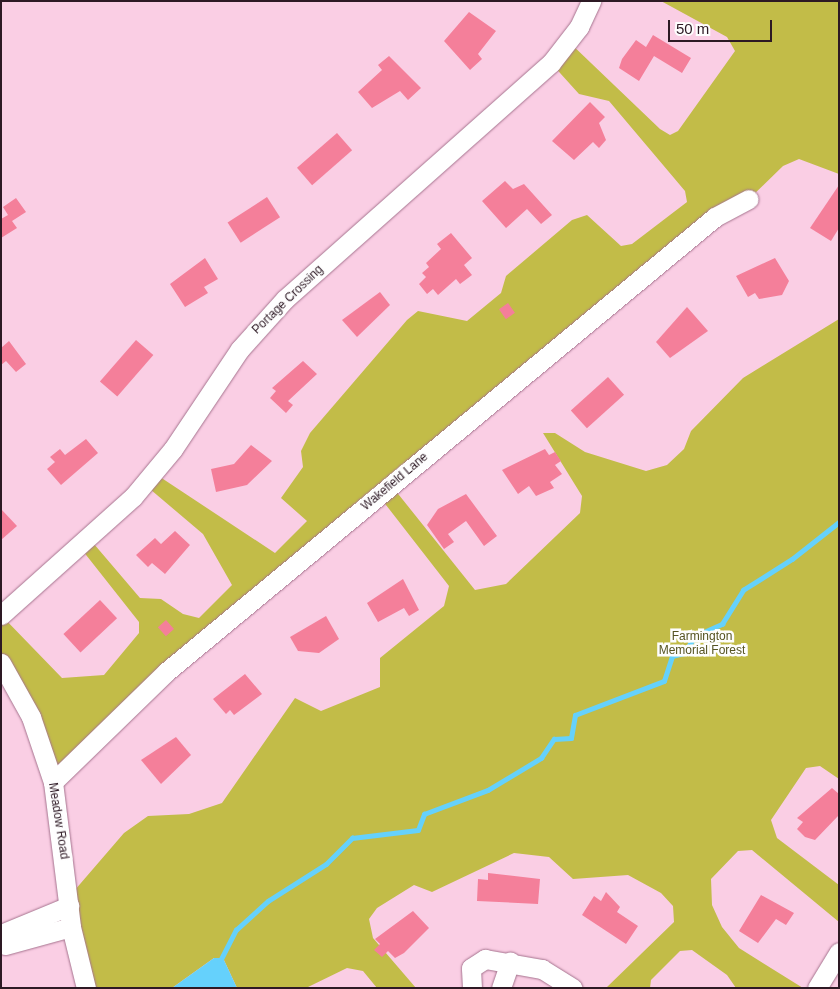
<!DOCTYPE html>
<style>
body{margin:0}
#map{position:relative;width:840px;height:989px;overflow:hidden;background:#facee4;font-family:Helvetica,sans-serif}
div>[style]{position:absolute}
[style*='--x']{left:calc(var(--x)*1px);top:calc(var(--y)*1px);width:calc(var(--w)*1px);rotate:calc(var(--a)*1deg)}
.green>*{inset:0;background:#c2bc48}
.water>*{inset:0;background:#65d1fc}
.stream>*{height:4.5px;margin:-2.25px;padding:0 2.25px;transform-origin:2.25px;border-radius:2.25px;background:#65d1fc}
.building>*{inset:0;background:#f47f9a;transform-origin:0 0}
.roads{filter:drop-shadow(0 0 1px #a6748f) drop-shadow(0 0 1px #a6748f)}
.minor>*{height:19px;margin:-9.5px;padding:0 9.5px;transform-origin:9.5px;border-radius:9.5px;background:#fff}
span{translate:-50% -50%;white-space:nowrap;text-align:center;line-height:1.15;-webkit-text-stroke:5px #fefefe;paint-order:stroke}
.street-label{font-size:12px;color:#2d1924}
.park-label{font-size:12px;color:#565423}
.frame{position:absolute;inset:0;border:2px solid #2d1924;pointer-events:none}
.scale{position:absolute;left:668px;top:20px;width:104px;height:22px;box-sizing:border-box;border:2px solid #2d1924;border-top:0;padding-left:6px;font-size:15px;line-height:18px;white-space:nowrap;color:#2d1924;-webkit-text-stroke:4px #fefefe;paint-order:stroke}
</style>
<div id="map">
<div class="green">
<i style="clip-path:polygon(661px 1px,839px 1px,839px 174px,799px 159px,783px 166px,749px 199px,391px 485px,475px 590px,506px 584px,580px 513px,582px 496px,543px 433px,555px 433px,585px 452px,646px 471px,667px 465px,684px 449px,691px 431px,743px 378px,839px 319px,839px 779px,820px 766px,806px 768px,771px 820px,777px 838px,839px 885px,839px 922px,752px 850px,738px 851px,711px 879px,712px 905px,722px 927px,739px 948px,803px 988px,736px 988px,727px 975px,692px 950px,680px 951px,651px 980px,650px 988px,606px 988px,674px 922px,673px 906px,661px 893px,628px 875px,573px 879px,549px 857px,514px 853px,432px 892px,414px 885px,377px 908px,369px 919px,373px 938px,416px 988px,377px 988px,363px 971px,347px 968px,306px 988px,237px 988px,223px 958px,214px 958px,172px 988px,86px 988px,68px 898px,124px 833px,148px 816px,189px 814px,222px 803px,295px 698px,321px 711px,380px 687px,380px 658px,444px 606px,449px 586px,379px 496px,53px 782px,1px 663px,1px 615px,62px 678px,104px 675px,139px 633px,139px 622px,79px 546px,88px 537px,140px 598px,161px 599px,183px 614px,199px 618px,232px 585px,203px 534px,144px 484px,154px 473px,275px 553px,307px 521px,281px 498px,303px 467px,301px 451px,310px 433px,407px 320px,418px 311px,467px 321px,501px 293px,506px 276px,572px 220px,587px 215px,621px 246px,632px 244px,687px 202px,685px 191px,609px 101px,579px 94px,551px 63px,568px 41px,660px 129px,670px 135px,678px 131px,735px 51px,727px 37px)"></i>
</div>
<div class="water">
<i style="clip-path:polygon(214px 958px,223px 958px,237px 988px,172px 988px)"></i>
</div>
<div class="stream">
<i style="--x:219;--y:963;--w:37;--a:-63"></i>
<i style="--x:236;--y:930;--w:43;--a:-42.2"></i>
<i style="--x:268;--y:901;--w:69;--a:-32.5"></i>
<i style="--x:326;--y:864;--w:37;--a:-45"></i>
<i style="--x:352;--y:838;--w:66;--a:-6.9"></i>
<i style="--x:418;--y:830;--w:17;--a:-69"></i>
<i style="--x:424;--y:814;--w:68;--a:-20.6"></i>
<i style="--x:488;--y:790;--w:62;--a:-31.1"></i>
<i style="--x:541;--y:758;--w:23;--a:-56"></i>
<i style="--x:554;--y:739;--w:17;--a:-3"></i>
<i style="--x:571;--y:738;--w:23;--a:-80"></i>
<i style="--x:575;--y:715;--w:95;--a:-20.9"></i>
<i style="--x:664;--y:681;--w:26;--a:-72"></i>
<i style="--x:672;--y:656;--w:12;--a:-14"></i>
<i style="--x:684;--y:653;--w:20;--a:-57"></i>
<i style="--x:695;--y:636;--w:30;--a:-24"></i>
<i style="--x:722;--y:624;--w:40;--a:-58"></i>
<i style="--x:743;--y:590;--w:58;--a:-32.3"></i>
<i style="--x:792;--y:559;--w:60;--a:-38.2"></i>
</div>
<div class="building">
<i style="clip-path:polygon(469px 12px,496px 31px,478px 54px,482px 59px,470px 70px,444px 41px)"></i>
<i style="clip-path:polygon(653px 35px,691px 58px,682px 73px,654px 56px,639px 81px,619px 68px,622px 59px,636px 40px,646px 47px)"></i>
<i style="clip-path:polygon(389px 56px,421px 88px,408px 100px,400px 91px,372px 108px,358px 92px,382px 70px,378px 65px)"></i>
<i style="clip-path:polygon(590px 102px,605px 117px,599px 123px,606px 140px,599px 148px,593px 142px,574px 160px,552px 141px)"></i>
<i style="left:337px;top:133px;width:23px;height:53px;rotate:49deg"></i>
<i style="clip-path:polygon(505px 181px,513px 189px,524px 184px,552px 215px,541px 224px,527px 209px,506px 228px,482px 201px)"></i>
<i style="clip-path:polygon(839px 185px,839px 228px,831px 241px,810px 228px)"></i>
<i style="left:267px;top:197px;width:24px;height:47px;rotate:57deg"></i>
<i style="clip-path:polygon(16px 198px,26px 212px,12px 221px,17px 228px,1px 238px,1px 219px,8px 215px,3px 207px)"></i>
<i style="clip-path:polygon(451px 233px,472px 258px,464px 265px,472px 275px,460px 284px,456px 279px,438px 295px,433px 289px,427px 294px,419px 284px,426px 277px,422px 273px,429px 267px,426px 263px,441px 249px,437px 244px)"></i>
<i style="clip-path:polygon(205px 258px,218px 279px,204px 287px,208px 293px,185px 307px,170px 284px)"></i>
<i style="clip-path:polygon(775px 258px,789px 281px,782px 295px,759px 299px,755px 293px,748px 297px,736px 276px)"></i>
<i style="clip-path:polygon(380px 292px,390px 305px,357px 337px,342px 320px)"></i>
<i style="left:508px;top:303px;width:12px;height:11px;rotate:55deg"></i>
<i style="clip-path:polygon(687px 307px,708px 331px,670px 358px,656px 342px)"></i>
<i style="left:136px;top:340px;width:23px;height:55px;rotate:41deg"></i>
<i style="clip-path:polygon(9px 341px,26px 364px,16px 372px,6px 361px,1px 365px,1px 348px)"></i>
<i style="clip-path:polygon(303px 361px,317px 374px,288px 401px,293px 405px,286px 413px,270px 398px,276px 391px,272px 388px)"></i>
<i style="left:608px;top:377px;width:24px;height:50px;rotate:48deg"></i>
<i style="clip-path:polygon(86px 439px,98px 453px,61px 485px,47px 469px,55px 462px,50px 457px,60px 449px,65px 455px)"></i>
<i style="clip-path:polygon(251px 445px,272px 461px,247px 485px,216px 492px,211px 469px,234px 464px)"></i>
<i style="clip-path:polygon(545px 449px,549px 455px,555px 452px,561px 461px,555px 465px,562px 474px,550px 482px,554px 488px,536px 496px,529px 486px,518px 494px,502px 470px)"></i>
<i style="clip-path:polygon(466px 494px,497px 536px,484px 546px,466px 521px,448px 534px,454px 542px,444px 549px,427px 525px,438px 509px)"></i>
<i style="clip-path:polygon(1px 509px,17px 526px,1px 540px)"></i>
<i style="clip-path:polygon(175px 531px,190px 545px,165px 574px,152px 563px,148px 567px,136px 555px,155px 538px,161px 544px)"></i>
<i style="clip-path:polygon(403px 579px,419px 610px,409px 616px,404px 608px,378px 622px,367px 603px)"></i>
<i style="left:100px;top:600px;width:25px;height:50px;rotate:47deg"></i>
<i style="clip-path:polygon(326px 616px,339px 639px,319px 653px,298px 651px,290px 637px)"></i>
<i style="left:166px;top:620px;width:12px;height:11px;rotate:48deg"></i>
<i style="clip-path:polygon(245px 674px,262px 694px,234px 715px,230px 710px,226px 714px,213px 699px)"></i>
<i style="clip-path:polygon(176px 737px,191px 755px,161px 784px,141px 760px)"></i>
<i style="clip-path:polygon(832px 788px,839px 794px,839px 815px,815px 840px,805px 837px,797px 829px,803px 822px,797px 818px)"></i>
<i style="clip-path:polygon(488px 873px,540px 879px,538px 904px,477px 901px,478px 879px,488px 880px)"></i>
<i style="clip-path:polygon(606px 892px,620px 907px,617px 912px,638px 926px,626px 944px,582px 915px,594px 896px,601px 901px)"></i>
<i style="clip-path:polygon(761px 895px,794px 913px,786px 925px,776px 919px,758px 943px,739px 931px)"></i>
<i style="clip-path:polygon(413px 911px,429px 928px,404px 953px,395px 958px,388px 951px,382px 957px,374px 950px,380px 944px,375px 939px)"></i>
</div>
<div class="roads">
<div class="minor">
<i style="--x:1;--y:615;--w:177;--a:-41.8"></i>
<i style="--x:133;--y:497;--w:62;--a:-50.2"></i>
<i style="--x:173;--y:449;--w:120;--a:-56.2"></i>
<i style="--x:240;--y:349;--w:67;--a:-48"></i>
<i style="--x:285;--y:299;--w:356;--a:-41.6"></i>
<i style="--x:551;--y:63;--w:46;--a:-52.1"></i>
<i style="--x:579;--y:27;--w:29;--a:-65"></i>
<i style="--x:1;--y:663;--w:62;--a:60.9"></i>
<i style="--x:31;--y:717;--w:69;--a:71.3"></i>
<i style="--x:53;--y:782;--w:146;--a:82.9"></i>
<i style="--x:71;--y:927;--w:63;--a:76.2"></i>
<i style="--x:53;--y:782;--w:158;--a:-44.2"></i>
<i style="--x:166;--y:672;--w:713;--a:-39.65"></i>
<i style="--x:715;--y:217;--w:38;--a:-28"></i>
<i style="--x:1;--y:934;--w:74;--a:-22.4"></i>
<i style="--x:5;--y:945;--w:68;--a:-15.3"></i>
<i style="--x:472;--y:988;--w:20;--a:-93"></i>
<i style="--x:471;--y:968;--w:17;--a:-33"></i>
<i style="--x:485;--y:959;--w:58;--a:10"></i>
<i style="--x:542;--y:969;--w:36;--a:32"></i>
<i style="--x:501;--y:988;--w:28;--a:-71"></i>
<i style="--x:817;--y:988;--w:42;--a:-58.6"></i>
</div>
</div>
<div class="street-label">
<span style="left:288px;top:300px;rotate:-44deg">Portage Crossing</span>
<span style="left:395px;top:482px;rotate:-40deg">Wakefield Lane</span>
<span style="left:58px;top:821px;rotate:81deg">Meadow Road</span>
</div>
<div class="park-label">
<span style="left:702px;top:644px">Farmington<br>Memorial Forest</span>
</div>
<div class="frame"></div>
<div class="scale">50 m</div>
</div>
